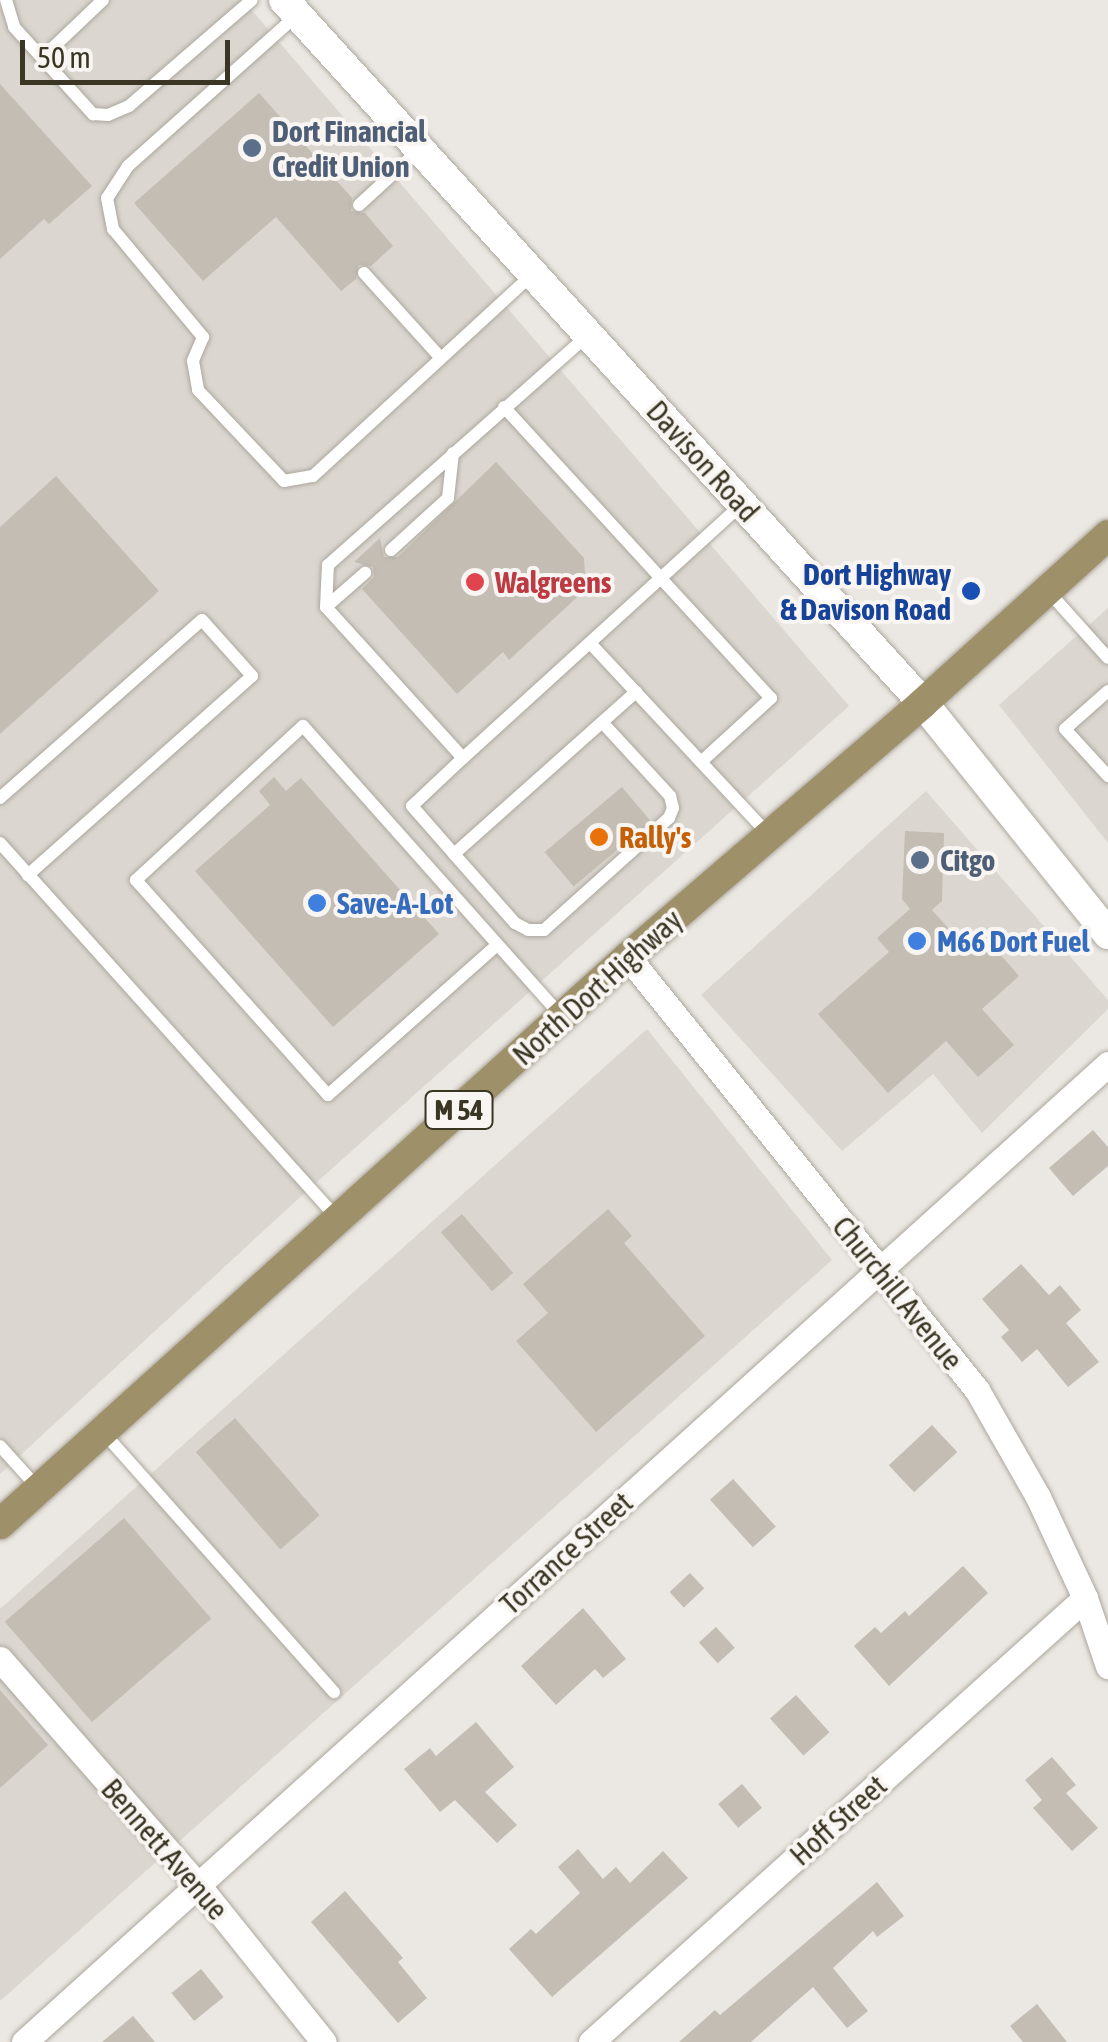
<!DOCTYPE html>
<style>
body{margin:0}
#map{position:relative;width:1108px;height:2042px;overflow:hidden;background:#ebe7e2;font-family:"Asap Condensed",sans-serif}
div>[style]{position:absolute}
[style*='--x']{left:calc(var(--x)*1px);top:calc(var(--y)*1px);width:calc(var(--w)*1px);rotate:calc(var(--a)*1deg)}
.built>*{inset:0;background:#dbd6d0}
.building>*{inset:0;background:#c3bdb4;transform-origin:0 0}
.roads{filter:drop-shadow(0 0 2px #aca79d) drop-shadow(0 0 2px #aca79d)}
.lane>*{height:12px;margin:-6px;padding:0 6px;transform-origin:6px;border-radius:6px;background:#fff}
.street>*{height:25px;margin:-12.5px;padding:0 12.5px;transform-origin:12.5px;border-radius:12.5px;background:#fff}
.secondary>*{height:30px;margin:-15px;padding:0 15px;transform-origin:15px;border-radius:15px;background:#fff}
.primary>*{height:30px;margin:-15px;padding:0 15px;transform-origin:15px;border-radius:15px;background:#9e9169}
.dots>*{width:28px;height:28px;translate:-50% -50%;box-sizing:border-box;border:5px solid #f8f5f2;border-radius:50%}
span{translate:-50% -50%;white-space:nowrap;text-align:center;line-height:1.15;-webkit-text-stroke:8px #f8f5f2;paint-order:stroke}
.shield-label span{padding:2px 8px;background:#f8f5f2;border:2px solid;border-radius:8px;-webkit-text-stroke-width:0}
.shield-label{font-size:28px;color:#3b3523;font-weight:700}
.service-label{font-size:30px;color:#4e5e75;font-weight:700}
.left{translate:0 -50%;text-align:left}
.street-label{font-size:30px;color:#3b3523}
.transit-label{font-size:30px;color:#164399;font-weight:700}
.right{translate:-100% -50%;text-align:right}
.health-label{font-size:30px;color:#be3a42;font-weight:700}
.food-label{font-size:30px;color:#c56008;font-weight:700}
.shop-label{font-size:30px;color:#366cbe;font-weight:700}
.scale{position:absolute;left:20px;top:40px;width:210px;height:45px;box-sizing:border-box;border:5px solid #3b3523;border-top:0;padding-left:12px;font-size:30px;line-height:35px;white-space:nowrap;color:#3b3523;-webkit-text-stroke:8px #f8f5f2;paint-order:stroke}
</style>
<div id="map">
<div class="built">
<i style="clip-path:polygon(0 0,243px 0,849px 706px,298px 1199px,0 1474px)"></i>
<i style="clip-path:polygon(1108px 608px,1108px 843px,999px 705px)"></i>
<i style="clip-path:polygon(926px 791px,1108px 1000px,1108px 1009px,982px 1133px,933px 1074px,842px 1151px,701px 995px)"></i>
<i style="clip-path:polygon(647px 1029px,832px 1260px,0 2001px,0 1609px)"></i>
</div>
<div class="building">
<i style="clip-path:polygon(0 84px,92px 186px,49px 224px,44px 219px,0 259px)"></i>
<i style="clip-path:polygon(259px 93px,352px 198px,351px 211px,365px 213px,393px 246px,371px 266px,358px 265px,356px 279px,341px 291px,276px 217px,203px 281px,134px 203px)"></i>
<i style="clip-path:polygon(496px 462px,584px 558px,586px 589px,509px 660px,503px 652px,457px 694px,362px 589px,374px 577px,373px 567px,354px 562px,380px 538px,384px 557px,398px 557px)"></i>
<i style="clip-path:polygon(56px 476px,159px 591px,0 734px,0 527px)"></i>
<i style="clip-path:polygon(274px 777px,286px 791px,301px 778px,439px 934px,333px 1027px,195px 871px,270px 805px,259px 791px)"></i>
<i style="left:622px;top:787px;width:45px;height:101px;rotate:50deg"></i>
<i style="clip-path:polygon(905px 831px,944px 833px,942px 901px,932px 910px,967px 949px,983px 935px,1019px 976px,982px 1009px,1014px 1045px,978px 1077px,946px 1041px,888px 1093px,818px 1014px,889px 952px,877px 938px,910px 909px,902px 899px)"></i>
<i style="clip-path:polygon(1093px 1130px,1108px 1147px,1108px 1166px,1073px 1196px,1049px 1168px)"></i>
<i style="clip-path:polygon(608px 1209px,632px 1236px,624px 1243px,705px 1336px,596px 1432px,516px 1341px,548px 1313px,523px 1284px)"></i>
<i style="left:462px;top:1214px;width:78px;height:28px;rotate:49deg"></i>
<i style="clip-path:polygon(1021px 1264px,1049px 1295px,1060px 1285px,1081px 1310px,1066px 1323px,1099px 1362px,1068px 1387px,1037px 1349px,1022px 1362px,1001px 1337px,1009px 1330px,982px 1299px)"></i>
<i style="left:235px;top:1418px;width:129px;height:52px;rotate:49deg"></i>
<i style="left:932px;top:1425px;width:37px;height:59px;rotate:47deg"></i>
<i style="left:733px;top:1479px;width:64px;height:31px;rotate:48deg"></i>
<i style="left:124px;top:1518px;width:133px;height:158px;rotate:49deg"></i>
<i style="clip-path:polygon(963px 1566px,988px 1593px,889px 1686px,854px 1646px,875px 1627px,881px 1633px,905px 1611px,909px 1616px)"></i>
<i style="left:690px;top:1573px;width:21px;height:28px;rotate:47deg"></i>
<i style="clip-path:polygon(583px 1608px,626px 1659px,603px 1678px,595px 1669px,556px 1705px,521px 1666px)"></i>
<i style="left:716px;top:1627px;width:28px;height:23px;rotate:48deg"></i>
<i style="clip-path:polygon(0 1690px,48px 1745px,0 1788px)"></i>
<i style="left:796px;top:1695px;width:50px;height:35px;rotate:48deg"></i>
<i style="clip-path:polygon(476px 1722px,514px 1767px,485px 1792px,517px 1825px,497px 1843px,455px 1800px,440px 1812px,404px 1769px,430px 1748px,436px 1756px)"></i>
<i style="clip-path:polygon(1052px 1757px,1076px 1785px,1066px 1793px,1098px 1828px,1072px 1851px,1033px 1808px,1042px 1800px,1025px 1780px)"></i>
<i style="left:742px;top:1784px;width:31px;height:31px;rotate:50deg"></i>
<i style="clip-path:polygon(578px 1849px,603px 1879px,616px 1867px,630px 1883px,663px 1851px,688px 1878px,552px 1997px,509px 1949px,531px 1929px,536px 1934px,580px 1893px,558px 1867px)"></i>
<i style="clip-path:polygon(877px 1882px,904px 1916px,877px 1937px,873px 1931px,833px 1968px,868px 2011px,847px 2028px,813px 1987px,751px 2042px,679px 2042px,715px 2010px,720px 2015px)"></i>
<i style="clip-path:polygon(345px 1891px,403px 1958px,398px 1962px,427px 1998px,398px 2023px,311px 1922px)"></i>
<i style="left:201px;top:1969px;width:36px;height:38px;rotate:51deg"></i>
<i style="clip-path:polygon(1037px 2004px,1067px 2042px,1023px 2042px,1010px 2026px)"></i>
<i style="clip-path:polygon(133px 2016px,155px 2042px,102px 2042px)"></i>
</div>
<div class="roads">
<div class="lane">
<i style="--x:6;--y:0;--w:28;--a:73"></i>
<i style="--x:14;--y:27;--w:118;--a:47.8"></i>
<i style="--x:93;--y:114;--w:15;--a:4"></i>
<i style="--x:108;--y:115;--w:23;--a:-23"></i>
<i style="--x:129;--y:106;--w:162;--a:-40.8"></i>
<i style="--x:297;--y:15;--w:227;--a:138.2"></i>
<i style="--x:128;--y:166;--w:38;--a:123"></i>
<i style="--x:107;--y:198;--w:32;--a:79"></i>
<i style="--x:113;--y:229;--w:141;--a:50.2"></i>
<i style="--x:203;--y:337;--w:26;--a:113"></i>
<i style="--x:193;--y:361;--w:29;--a:80"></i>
<i style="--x:198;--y:390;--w:125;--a:46.6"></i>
<i style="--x:284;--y:481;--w:29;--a:-10"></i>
<i style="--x:313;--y:476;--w:299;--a:-42.6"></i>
<i style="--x:42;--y:58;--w:84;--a:-43.6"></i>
<i style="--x:359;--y:205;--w:81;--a:-42.5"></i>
<i style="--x:364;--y:273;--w:112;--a:47.9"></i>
<i style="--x:588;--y:335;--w:347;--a:138.5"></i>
<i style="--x:328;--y:565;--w:42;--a:92.7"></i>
<i style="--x:326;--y:607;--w:204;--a:47.8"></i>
<i style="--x:463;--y:758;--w:377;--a:-42.3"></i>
<i style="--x:504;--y:407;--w:395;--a:47.5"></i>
<i style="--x:771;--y:698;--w:95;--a:137.6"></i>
<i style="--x:391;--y:550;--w:77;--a:-42.4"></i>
<i style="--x:448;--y:498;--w:45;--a:-83.7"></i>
<i style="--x:1047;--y:590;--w:91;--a:48.1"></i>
<i style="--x:326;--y:607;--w:52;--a:-41.1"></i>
<i style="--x:590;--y:643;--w:261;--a:47"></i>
<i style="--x:1108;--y:691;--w:57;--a:138.5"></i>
<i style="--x:1065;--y:729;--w:64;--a:47.5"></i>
<i style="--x:463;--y:758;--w:70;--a:136.7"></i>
<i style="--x:412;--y:806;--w:64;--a:48.8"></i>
<i style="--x:454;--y:854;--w:244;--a:-41.7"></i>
<i style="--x:0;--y:798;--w:269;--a:-41.4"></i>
<i style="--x:202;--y:620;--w:75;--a:48.2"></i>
<i style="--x:252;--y:676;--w:300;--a:138.4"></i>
<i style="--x:0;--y:843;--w:503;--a:48.06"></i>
<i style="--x:454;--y:854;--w:92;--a:48.5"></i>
<i style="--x:515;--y:923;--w:15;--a:28"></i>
<i style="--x:528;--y:930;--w:16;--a:0"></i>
<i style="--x:544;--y:930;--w:168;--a:-41.9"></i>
<i style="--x:669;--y:818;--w:11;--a:-68"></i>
<i style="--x:673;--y:808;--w:12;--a:-104"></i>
<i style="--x:670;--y:796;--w:100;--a:-132.6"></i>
<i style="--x:497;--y:945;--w:226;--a:138.4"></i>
<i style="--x:328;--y:1095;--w:288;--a:-131.8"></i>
<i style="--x:136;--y:880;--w:227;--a:-42.7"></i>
<i style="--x:303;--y:726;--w:390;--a:48.3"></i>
<i style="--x:103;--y:1432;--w:348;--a:48.4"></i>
<i style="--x:0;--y:1446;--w:55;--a:47.9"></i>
</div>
<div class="street">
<i style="--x:628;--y:957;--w:556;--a:51.13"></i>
<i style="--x:977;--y:1390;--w:123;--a:60.3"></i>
<i style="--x:1038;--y:1497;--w:111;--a:65"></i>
<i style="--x:1085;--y:1598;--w:72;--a:71.3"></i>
<i style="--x:0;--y:1659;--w:300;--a:48.8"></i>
<i style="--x:198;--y:1885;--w:201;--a:51.3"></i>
<i style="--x:24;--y:2042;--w:1460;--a:-42.06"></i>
<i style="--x:591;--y:2042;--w:664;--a:-41.95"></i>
</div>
<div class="secondary">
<i style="--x:284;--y:0;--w:950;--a:47.73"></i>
<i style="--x:923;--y:703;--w:296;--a:51.3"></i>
</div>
<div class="primary">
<i style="--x:0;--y:1524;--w:846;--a:-42.08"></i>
<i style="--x:628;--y:957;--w:389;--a:-40.7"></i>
<i style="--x:923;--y:703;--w:250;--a:-42.2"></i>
</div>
</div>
<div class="dots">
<i style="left:252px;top:148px;background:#5c6f8a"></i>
<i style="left:475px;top:582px;background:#e0444e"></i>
<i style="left:971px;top:591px;background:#1a4fb4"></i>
<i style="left:599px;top:837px;background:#e8710a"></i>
<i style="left:920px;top:860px;background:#5c6f8a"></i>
<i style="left:317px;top:903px;background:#3f7fe0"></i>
<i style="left:917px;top:941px;background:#3f7fe0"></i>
</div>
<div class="shield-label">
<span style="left:459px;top:1110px">M 54</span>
</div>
<div class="service-label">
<span class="left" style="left:272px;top:148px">Dort Financial<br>Credit Union</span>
<span class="left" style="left:940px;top:860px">Citgo</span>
</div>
<div class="street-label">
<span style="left:703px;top:461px;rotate:48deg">Davison Road</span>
<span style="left:597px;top:987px;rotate:-42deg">North Dort Highway</span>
<span style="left:898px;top:1293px;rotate:51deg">Churchill Avenue</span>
<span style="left:566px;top:1553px;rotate:-42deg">Torrance Street</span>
<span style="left:838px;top:1820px;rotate:-42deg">Hoff Street</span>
<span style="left:165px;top:1849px;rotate:49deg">Bennett Avenue</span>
</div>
<div class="transit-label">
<span class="right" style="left:951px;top:591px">Dort Highway<br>&amp; Davison Road</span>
</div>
<div class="health-label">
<span class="left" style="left:495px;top:582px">Walgreens</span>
</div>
<div class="food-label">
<span class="left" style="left:619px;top:837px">Rally's</span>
</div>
<div class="shop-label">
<span class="left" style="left:337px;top:903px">Save-A-Lot</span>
<span class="left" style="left:937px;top:941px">M66 Dort Fuel</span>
</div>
<div class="scale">50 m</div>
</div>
